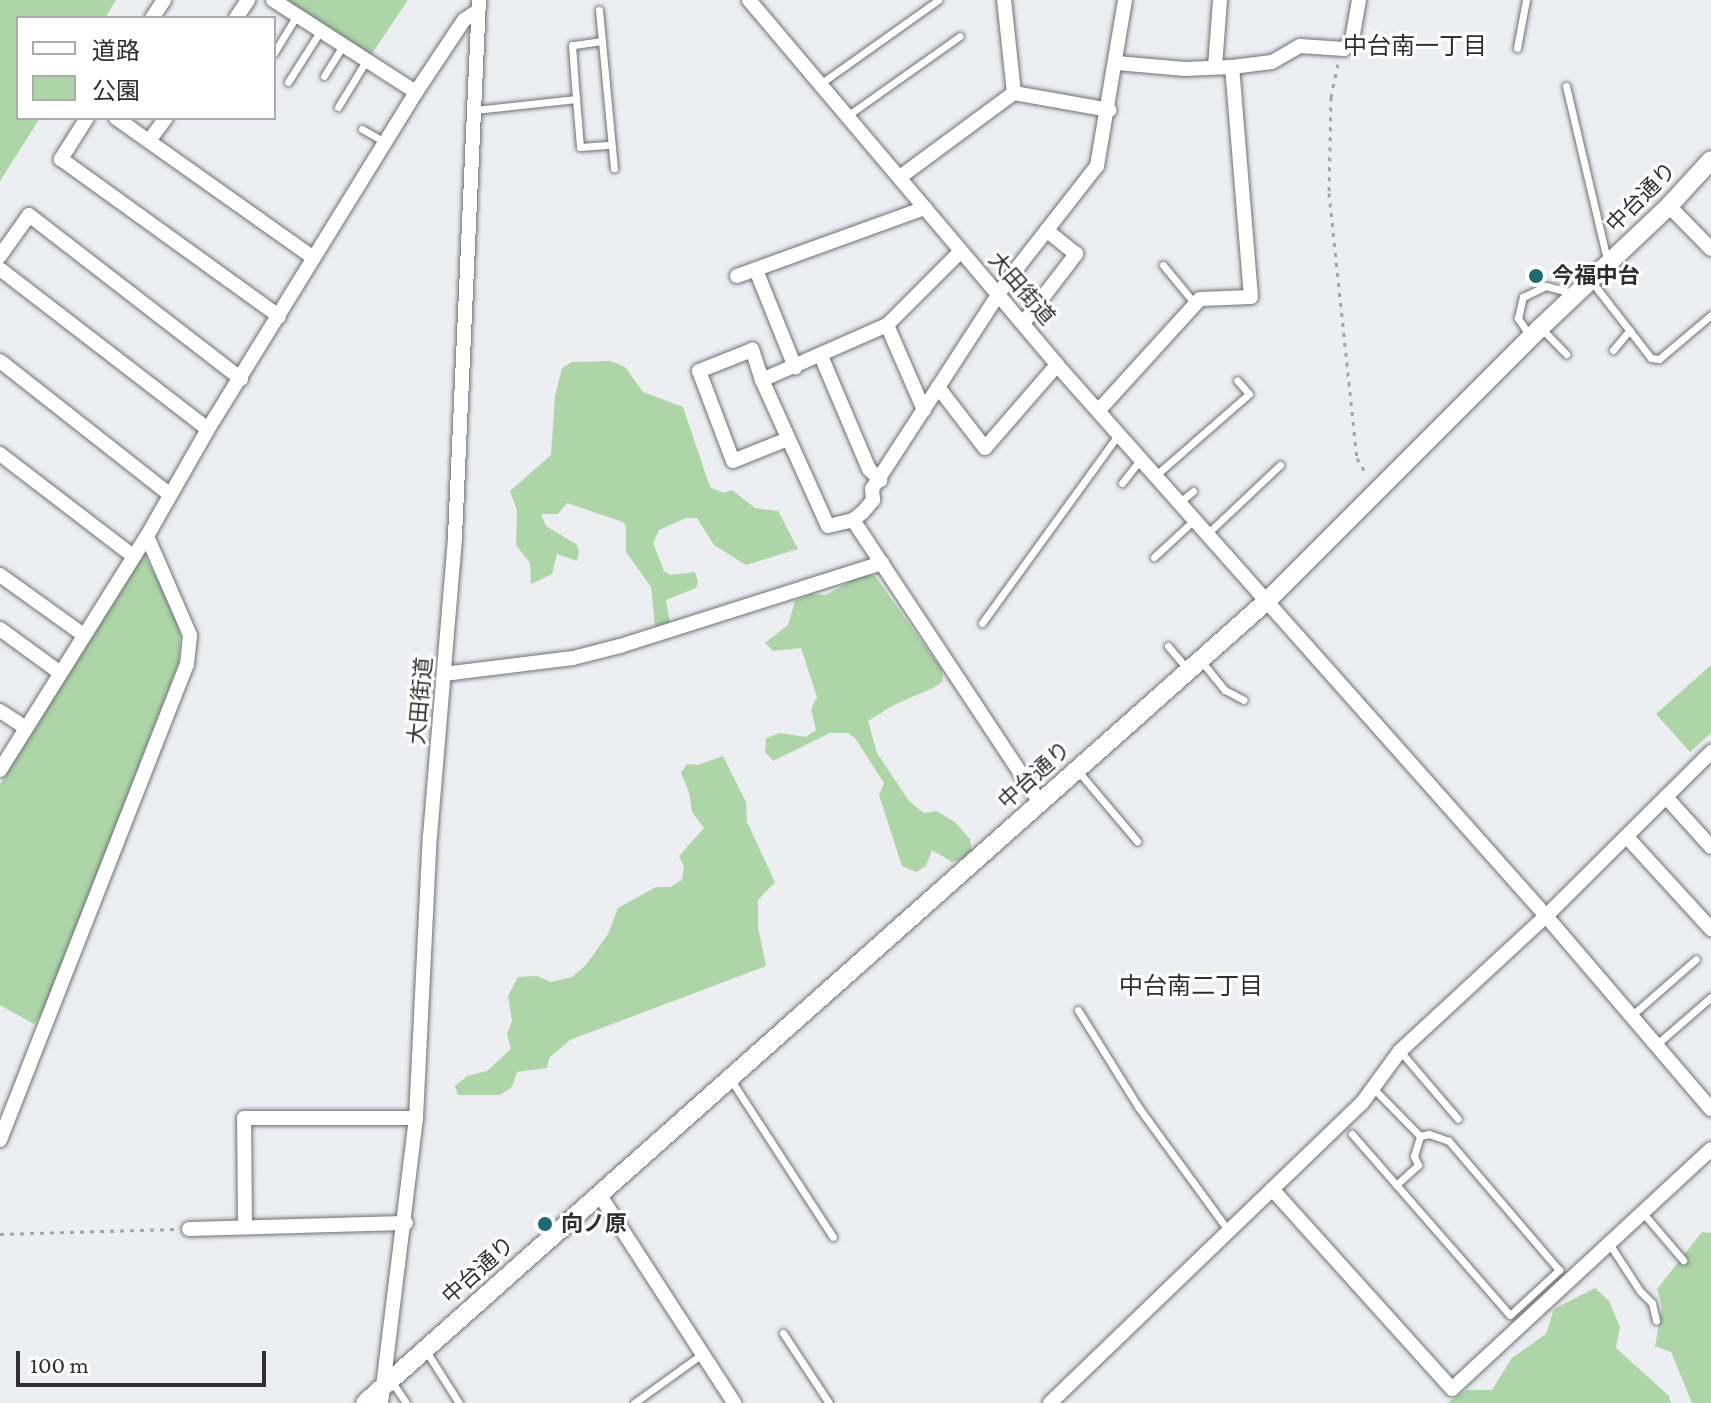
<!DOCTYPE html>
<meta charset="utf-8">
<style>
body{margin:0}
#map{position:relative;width:1711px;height:1403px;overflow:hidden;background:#edeef2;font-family:"Crimson Pro","Noto Sans JP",serif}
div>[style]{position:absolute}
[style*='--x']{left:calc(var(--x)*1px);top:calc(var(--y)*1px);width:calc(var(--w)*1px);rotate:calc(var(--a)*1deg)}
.green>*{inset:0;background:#add5a8}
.path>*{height:3px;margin-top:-1.5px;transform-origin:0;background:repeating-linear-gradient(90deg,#a4a4a7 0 4px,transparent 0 10px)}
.roads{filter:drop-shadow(0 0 2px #6e7073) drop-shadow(0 0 2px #6e7073)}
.service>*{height:7px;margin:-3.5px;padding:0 3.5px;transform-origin:3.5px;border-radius:3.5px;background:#fff}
.minor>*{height:14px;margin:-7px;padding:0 7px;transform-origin:7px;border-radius:7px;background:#fff}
.tertiary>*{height:18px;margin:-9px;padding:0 9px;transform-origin:9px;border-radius:9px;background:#fff}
.dots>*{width:22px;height:22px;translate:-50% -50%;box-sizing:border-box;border:4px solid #fff;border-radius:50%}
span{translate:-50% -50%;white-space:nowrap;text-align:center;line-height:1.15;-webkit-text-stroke:6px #fff;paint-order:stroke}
.street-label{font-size:22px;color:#2f2f31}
.poi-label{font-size:22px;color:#2f2f31;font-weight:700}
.left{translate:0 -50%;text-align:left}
.neighbourhood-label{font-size:24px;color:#2f2f31}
.legend{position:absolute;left:16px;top:16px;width:260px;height:104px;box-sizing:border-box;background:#fff;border:2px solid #acacad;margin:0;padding:10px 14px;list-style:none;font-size:24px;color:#2f2f31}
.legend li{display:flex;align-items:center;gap:16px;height:40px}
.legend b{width:40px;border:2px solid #acacad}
.scale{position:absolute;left:16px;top:1351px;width:250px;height:36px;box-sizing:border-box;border:4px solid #2f2f31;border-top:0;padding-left:10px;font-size:24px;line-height:28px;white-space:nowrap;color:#2f2f31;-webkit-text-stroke:6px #fff;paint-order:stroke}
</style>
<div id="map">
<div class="green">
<i style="clip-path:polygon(0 0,116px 0,105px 18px,18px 18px,18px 118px,40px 118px,0 181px)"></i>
<i style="clip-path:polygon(284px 0,408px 0,371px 55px)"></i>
<i style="clip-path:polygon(611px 361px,625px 367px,643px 392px,683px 407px,710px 487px,723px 493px,732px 490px,755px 508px,778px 511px,798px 549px,746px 565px,714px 545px,697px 518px,686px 518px,659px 530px,653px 543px,664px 571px,670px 575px,695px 572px,698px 581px,696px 588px,666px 600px,670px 622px,658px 626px,655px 626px,651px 587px,626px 552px,626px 527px,623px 522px,567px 503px,558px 514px,541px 514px,546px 526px,576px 544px,579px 551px,577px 561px,557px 554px,552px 574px,531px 584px,530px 563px,516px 545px,517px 510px,510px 491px,551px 455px,555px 396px,562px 368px,572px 362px)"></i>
<i style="clip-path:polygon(143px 553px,174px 610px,180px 634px,179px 662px,46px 1006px,34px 1024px,0 1005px,0 784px)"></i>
<i style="clip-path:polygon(865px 573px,875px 576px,942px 670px,943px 681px,935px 687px,894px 705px,868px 721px,877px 753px,909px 801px,924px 813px,937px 811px,956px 823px,970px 839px,972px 852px,959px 860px,952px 862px,932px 850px,926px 866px,916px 872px,902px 866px,879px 795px,884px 783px,855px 738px,848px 733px,830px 733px,773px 761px,765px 752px,766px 738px,780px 733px,806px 737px,816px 730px,811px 709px,817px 697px,801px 648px,773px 651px,765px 643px,788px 625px,795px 601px,811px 594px,826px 595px)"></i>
<i style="clip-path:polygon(1711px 665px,1711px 733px,1690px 752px,1656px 714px)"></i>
<i style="clip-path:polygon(723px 756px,746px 802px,747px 822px,775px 882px,758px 900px,758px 927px,766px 966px,570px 1040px,549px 1058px,547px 1068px,517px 1072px,512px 1087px,500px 1095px,458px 1095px,455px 1086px,467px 1076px,487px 1071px,511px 1049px,507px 1034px,512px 1021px,508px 996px,518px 977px,537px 976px,551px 982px,572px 977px,586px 965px,608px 934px,618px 908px,656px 887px,670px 887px,682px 880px,684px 867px,679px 856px,704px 828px,692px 812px,689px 792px,681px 773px,687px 764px,698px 765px)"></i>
<i style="clip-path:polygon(1702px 1232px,1711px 1233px,1711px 1403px,1692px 1403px,1671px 1352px,1655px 1346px,1662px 1307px,1657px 1289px)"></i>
<i style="clip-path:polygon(1595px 1288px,1609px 1301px,1620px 1327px,1616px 1348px,1669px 1396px,1671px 1403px,1447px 1403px,1467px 1390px,1492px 1390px,1512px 1358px,1546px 1334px,1554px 1309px)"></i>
</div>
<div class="path">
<i style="--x:1338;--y:64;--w:34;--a:102"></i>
<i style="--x:1331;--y:97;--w:96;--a:91.2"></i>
<i style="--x:1329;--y:193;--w:266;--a:84"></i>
<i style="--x:1357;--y:458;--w:20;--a:60"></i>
<i style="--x:0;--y:1234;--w:176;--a:-1.6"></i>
</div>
<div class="roads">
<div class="service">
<i style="--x:599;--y:10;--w:159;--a:84.6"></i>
<i style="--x:602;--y:41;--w:30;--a:172"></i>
<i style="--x:572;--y:45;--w:54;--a:85.8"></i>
<i style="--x:576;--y:99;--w:48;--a:85.2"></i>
<i style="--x:580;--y:147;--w:31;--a:-4"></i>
<i style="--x:1517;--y:48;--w:49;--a:-79.4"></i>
<i style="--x:274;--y:53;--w:44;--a:-58.8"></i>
<i style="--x:324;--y:76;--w:36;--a:-58"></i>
<i style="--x:288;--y:82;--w:62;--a:-57.6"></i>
<i style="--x:820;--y:84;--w:145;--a:-35.4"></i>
<i style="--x:1566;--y:86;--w:182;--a:76.7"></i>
<i style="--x:338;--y:107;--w:54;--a:-58.7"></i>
<i style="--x:475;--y:110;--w:102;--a:-6.2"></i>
<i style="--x:847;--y:116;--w:138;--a:-35.3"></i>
<i style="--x:362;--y:129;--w:28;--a:30"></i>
<i style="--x:1163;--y:265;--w:50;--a:50.6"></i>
<i style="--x:1592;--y:282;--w:96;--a:52.2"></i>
<i style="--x:1651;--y:358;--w:8;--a:7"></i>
<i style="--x:1659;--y:359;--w:68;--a:-40.2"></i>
<i style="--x:1542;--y:329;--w:35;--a:46"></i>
<i style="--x:1530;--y:336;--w:22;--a:-124"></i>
<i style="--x:1518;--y:318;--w:22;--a:-77"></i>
<i style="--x:1523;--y:297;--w:25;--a:-26"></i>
<i style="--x:1546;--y:286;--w:28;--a:15"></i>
<i style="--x:1613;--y:350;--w:26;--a:-50"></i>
<i style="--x:1156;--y:475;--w:123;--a:-41.1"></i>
<i style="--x:1249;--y:394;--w:18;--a:-131"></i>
<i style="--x:1122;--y:483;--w:29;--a:-52"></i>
<i style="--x:1180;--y:502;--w:17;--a:-40"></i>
<i style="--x:1208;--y:533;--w:99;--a:-43.4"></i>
<i style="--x:1154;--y:557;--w:56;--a:-42.8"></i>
<i style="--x:982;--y:623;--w:233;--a:-54.1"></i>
<i style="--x:1168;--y:646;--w:30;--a:50"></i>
<i style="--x:1202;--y:662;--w:36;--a:51"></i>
<i style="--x:1225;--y:690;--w:21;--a:28"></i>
<i style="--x:1078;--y:771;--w:92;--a:49.9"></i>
<i style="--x:1078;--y:1010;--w:115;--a:58.1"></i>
<i style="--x:1139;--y:1108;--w:151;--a:53.9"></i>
<i style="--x:1631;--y:1016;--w:86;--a:-41.2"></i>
<i style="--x:1657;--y:1044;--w:72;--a:-41"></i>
<i style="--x:1400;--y:1051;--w:89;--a:49.5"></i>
<i style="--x:731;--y:1080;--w:187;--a:57"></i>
<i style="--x:1352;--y:1134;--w:240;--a:48.9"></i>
<i style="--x:1510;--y:1315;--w:67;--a:-42.6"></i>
<i style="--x:1559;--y:1270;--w:170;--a:-130.5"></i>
<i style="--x:1449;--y:1141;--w:21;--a:-161"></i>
<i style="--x:1429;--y:1134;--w:9;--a:167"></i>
<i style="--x:1420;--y:1136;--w:67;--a:-134.4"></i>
<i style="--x:1396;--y:1185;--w:30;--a:-42"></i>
<i style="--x:1418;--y:1165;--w:10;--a:-114"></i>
<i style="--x:1414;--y:1156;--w:21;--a:-73"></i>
<i style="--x:1643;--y:1213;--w:62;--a:49.6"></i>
<i style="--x:1610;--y:1245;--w:55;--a:56.9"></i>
<i style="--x:1640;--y:1291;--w:17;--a:45"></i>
<i style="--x:1652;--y:1303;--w:18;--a:77"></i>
<i style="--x:783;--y:1333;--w:84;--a:56.7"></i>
<i style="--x:426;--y:1351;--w:62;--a:57.6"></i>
<i style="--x:392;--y:1382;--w:25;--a:56"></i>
<i style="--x:634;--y:1403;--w:84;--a:-35.8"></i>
</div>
<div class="minor">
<i style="--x:273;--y:0;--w:170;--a:32.8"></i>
<i style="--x:749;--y:0;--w:478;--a:49.8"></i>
<i style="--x:1057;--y:365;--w:737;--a:48.41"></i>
<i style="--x:1546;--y:916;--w:254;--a:49.5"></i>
<i style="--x:152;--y:18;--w:22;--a:-56"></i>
<i style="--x:236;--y:18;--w:22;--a:-56"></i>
<i style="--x:1117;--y:63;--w:68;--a:5"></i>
<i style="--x:1185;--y:69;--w:47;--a:-2.4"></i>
<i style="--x:1215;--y:67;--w:67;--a:-85.7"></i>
<i style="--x:1014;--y:93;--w:97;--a:10.1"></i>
<i style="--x:87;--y:118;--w:49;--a:122.4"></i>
<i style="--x:61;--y:159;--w:269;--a:35.8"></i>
<i style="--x:116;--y:118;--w:242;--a:35.3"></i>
<i style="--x:149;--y:141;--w:29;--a:-54"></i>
<i style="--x:900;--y:177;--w:142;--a:-36.4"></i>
<i style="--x:1014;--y:93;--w:94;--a:-96.1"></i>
<i style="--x:1669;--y:206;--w:60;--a:45.7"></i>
<i style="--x:960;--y:252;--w:103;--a:135"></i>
<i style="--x:887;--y:325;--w:137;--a:156.3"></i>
<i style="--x:762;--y:380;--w:160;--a:65.7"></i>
<i style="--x:828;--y:526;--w:26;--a:-13"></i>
<i style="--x:853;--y:520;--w:13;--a:-39"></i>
<i style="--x:863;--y:512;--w:16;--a:-50"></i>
<i style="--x:873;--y:500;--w:11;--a:-95"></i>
<i style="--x:872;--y:489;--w:248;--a:-57"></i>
<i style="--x:1007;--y:281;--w:146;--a:-52"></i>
<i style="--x:1097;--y:166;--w:168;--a:-80.4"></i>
<i style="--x:0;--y:256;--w:50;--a:-54.7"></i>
<i style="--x:29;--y:215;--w:268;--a:37.7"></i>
<i style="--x:0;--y:269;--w:262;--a:37.6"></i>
<i style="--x:756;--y:270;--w:105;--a:68.1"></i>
<i style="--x:737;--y:276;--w:200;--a:-19.9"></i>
<i style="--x:1024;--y:322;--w:86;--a:-52.6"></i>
<i style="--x:1076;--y:254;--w:38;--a:-141"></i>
<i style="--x:887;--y:325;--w:93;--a:66.5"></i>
<i style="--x:821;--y:356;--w:123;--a:67"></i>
<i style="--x:869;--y:469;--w:16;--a:45"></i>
<i style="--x:0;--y:361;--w:216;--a:38.2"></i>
<i style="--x:762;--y:380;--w:32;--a:-108"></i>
<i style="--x:752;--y:350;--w:57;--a:158.4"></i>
<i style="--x:699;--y:371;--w:96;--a:69.3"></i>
<i style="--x:733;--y:461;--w:59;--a:-21.8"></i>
<i style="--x:938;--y:387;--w:77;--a:52.4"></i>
<i style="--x:985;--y:448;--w:110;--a:-49.1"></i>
<i style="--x:1099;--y:410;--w:150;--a:-47.7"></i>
<i style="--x:1200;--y:299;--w:51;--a:-2.2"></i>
<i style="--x:1251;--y:297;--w:231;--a:-94.7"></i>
<i style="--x:1232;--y:67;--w:40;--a:-7.1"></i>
<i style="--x:1272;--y:62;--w:32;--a:-30"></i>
<i style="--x:1300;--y:46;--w:44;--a:3.9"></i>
<i style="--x:1344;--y:49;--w:12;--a:-48"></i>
<i style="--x:1352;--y:40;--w:41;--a:-80.1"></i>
<i style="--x:0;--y:454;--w:168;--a:37.5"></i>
<i style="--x:853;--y:520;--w:338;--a:56.5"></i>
<i style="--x:0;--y:575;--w:101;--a:35.7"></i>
<i style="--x:0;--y:629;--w:73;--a:36.1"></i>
<i style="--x:444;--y:674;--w:130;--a:-7.1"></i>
<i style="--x:573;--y:658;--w:49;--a:-14.3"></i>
<i style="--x:620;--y:646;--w:275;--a:-17.6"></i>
<i style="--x:0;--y:711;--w:30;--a:33"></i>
<i style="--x:0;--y:770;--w:276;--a:-57.9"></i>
<i style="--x:147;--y:536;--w:123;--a:-60.3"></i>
<i style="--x:208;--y:429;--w:396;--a:-58.3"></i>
<i style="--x:416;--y:92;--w:87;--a:-56.3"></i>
<i style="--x:464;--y:20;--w:17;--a:-33"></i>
<i style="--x:1666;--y:797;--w:67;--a:48"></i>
<i style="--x:1627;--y:837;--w:125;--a:47.6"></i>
<i style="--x:0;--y:1140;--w:511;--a:-68.55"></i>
<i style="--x:187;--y:664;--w:29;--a:-84"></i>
<i style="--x:190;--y:635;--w:108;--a:-113.5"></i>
<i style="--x:1272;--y:1189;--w:269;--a:48"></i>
<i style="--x:1452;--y:1389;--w:353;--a:-42.8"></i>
<i style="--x:599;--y:1194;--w:249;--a:57.1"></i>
<i style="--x:245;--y:1225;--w:107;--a:-90.5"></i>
<i style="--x:244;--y:1118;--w:172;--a:0"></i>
<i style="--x:189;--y:1229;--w:217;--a:-1.6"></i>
<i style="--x:381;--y:1403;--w:287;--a:-83"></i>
<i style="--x:416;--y:1118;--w:282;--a:-87.2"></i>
<i style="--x:430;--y:836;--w:301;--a:-85.2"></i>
<i style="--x:455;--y:536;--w:537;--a:-87.44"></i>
<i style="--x:1050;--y:1403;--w:433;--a:-43.9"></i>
<i style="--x:1362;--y:1103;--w:64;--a:-53.8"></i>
<i style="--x:1400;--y:1051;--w:199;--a:-42.8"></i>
<i style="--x:1546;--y:916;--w:233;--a:-44.8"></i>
</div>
<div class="tertiary">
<i style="--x:365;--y:1403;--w:1208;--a:-41.65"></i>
<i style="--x:1268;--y:600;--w:385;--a:-45"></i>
<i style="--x:1540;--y:328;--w:178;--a:-43.4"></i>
<i style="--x:1669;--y:206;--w:62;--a:-47.6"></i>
</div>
</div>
<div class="dots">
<i style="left:1536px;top:276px;background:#1f6a73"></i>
<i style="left:545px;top:1224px;background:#1f6a73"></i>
</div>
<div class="street-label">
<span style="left:1641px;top:197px;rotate:-45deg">中台通り</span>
<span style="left:1022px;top:288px;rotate:49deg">大田街道</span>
<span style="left:420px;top:701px;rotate:-85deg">大田街道</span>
<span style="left:1034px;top:775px;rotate:-42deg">中台通り</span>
<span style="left:478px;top:1270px;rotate:-42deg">中台通り</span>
</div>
<div class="poi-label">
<span class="left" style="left:1552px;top:276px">今福中台</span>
<span class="left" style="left:561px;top:1224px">向ノ原</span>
</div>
<div class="neighbourhood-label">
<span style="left:1415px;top:46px">中台南一丁目</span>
<span style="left:1191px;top:986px">中台南二丁目</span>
</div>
<ul class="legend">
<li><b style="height:10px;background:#fff"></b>道路</li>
<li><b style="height:22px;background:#add5a8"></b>公園</li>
</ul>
<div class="scale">100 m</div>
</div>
